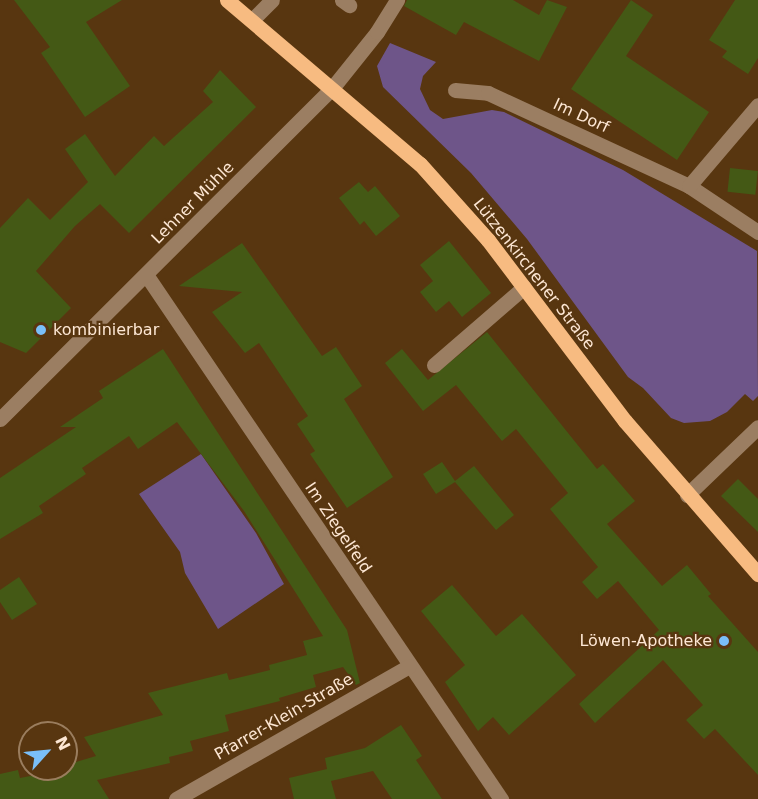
<!DOCTYPE html>
<meta charset="utf-8">
<style>
body{margin:0}
#map{position:relative;width:758px;height:799px;overflow:hidden;background:#583610;font-family:"DejaVu Sans",sans-serif}
div>[style]{position:absolute}
[style*='--x']{left:calc(var(--x)*1px);top:calc(var(--y)*1px);width:calc(var(--w)*1px);rotate:calc(var(--a)*1deg)}
.green>*{inset:0;background:#6e5589}
.building>*{inset:0;background:#445915;transform-origin:0 0}
.minor>*{height:15px;margin:-7.5px;padding:0 7.5px;transform-origin:7.5px;border-radius:7.5px;background:#9b7e62}
.major>*{height:15px;margin:-7.5px;padding:0 7.5px;transform-origin:7.5px;border-radius:7.5px;background:#f7bb81}
.dots>*{width:16px;height:16px;translate:-50% -50%;box-sizing:border-box;border:3px solid #583610;border-radius:50%}
span{translate:-50% -50%;white-space:nowrap;text-align:center;line-height:1.15;-webkit-text-stroke:4.5px #583610;paint-order:stroke}
.street-label{font-size:16px;color:#fde7d4}
.poi-label{font-size:16px;color:#fde7d4}
.left{translate:0 -50%;text-align:left}
.right{translate:-100% -50%;text-align:right}
.north{position:absolute;left:18px;top:721px;width:60px;height:60px;box-sizing:border-box;background:#583610;border:2px solid #9a7d5e;border-radius:50%;rotate:63deg;font-size:16px;font-weight:700;line-height:24px;text-align:center;color:#fde7d4}
.north::after{content:'';display:block;margin:auto;width:21px;height:27px;background:#7abff8;clip-path:polygon(50% 0,100% 100%,50% 72%,0 100%)}
</style>
<div id="map">
<div class="green">
<i style="clip-path:polygon(390px 43px,436px 62px,423px 76px,420px 89px,430px 110px,443px 119px,492px 110px,504px 112px,623px 170px,757px 251px,758px 396px,753px 401px,745px 394px,727px 412px,710px 421px,684px 423px,671px 418px,643px 388px,628px 377px,527px 239px,471px 173px,383px 87px,377px 66px)"></i>
<i style="clip-path:polygon(201px 454px,256px 533px,284px 584px,218px 629px,185px 573px,180px 552px,139px 494px)"></i>
</div>
<div class="building">
<i style="clip-path:polygon(14px 0,122px 0,86px 22px,130px 86px,85px 117px,41px 53px,50px 47px)"></i>
<i style="clip-path:polygon(407px 0,513px 0,539px 15px,547px 0,567px 7px,539px 61px,464px 22px,456px 35px,404px 6px)"></i>
<i style="clip-path:polygon(631px 0,653px 15px,626px 56px,709px 112px,677px 160px,571px 89px)"></i>
<i style="clip-path:polygon(735px 0,758px 0,758px 58px,748px 74px,722px 57px,727px 51px,709px 40px)"></i>
<i style="clip-path:polygon(220px 70px,256px 107px,129px 233px,100px 204px,75px 226px,36px 271px,71px 308px,26px 353px,0 342px,0 228px,28px 198px,50px 220px,88px 182px,65px 149px,85px 134px,115px 176px,154px 136px,164px 146px,213px 102px,203px 91px)"></i>
<i style="left:730px;top:168px;width:28px;height:24px;rotate:6deg"></i>
<i style="clip-path:polygon(359px 182px,368px 192px,375px 186px,400px 216px,376px 236px,364px 221px,360px 225px,339px 198px)"></i>
<i style="clip-path:polygon(449px 241px,491px 293px,462px 317px,449px 301px,436px 312px,420px 292px,433px 281px,420px 265px)"></i>
<i style="clip-path:polygon(242px 243px,322px 356px,336px 347px,362px 386px,344px 399px,393px 477px,347px 508px,310px 454px,315px 451px,297px 424px,308px 416px,259px 343px,245px 353px,212px 312px,242px 292px,179px 286px)"></i>
<i style="clip-path:polygon(487px 332px,597px 469px,603px 464px,635px 501px,607px 524px,662px 586px,687px 565px,711px 594px,708px 596px,758px 652px,758px 775px,715px 729px,704px 739px,686px 720px,703px 705px,663px 660px,595px 723px,579px 704px,659px 630px,618px 581px,597px 599px,582px 582px,598px 567px,550px 509px,568px 493px,516px 429px,502px 441px,456px 385px,423px 411px,385px 363px,402px 349px,428px 380px)"></i>
<i style="clip-path:polygon(163px 349px,347px 630px,360px 683px,356px 685px,343px 667px,313px 675px,316px 687px,279px 698px,280px 701px,225px 715px,229px 731px,190px 741px,193px 751px,169px 757px,170px 763px,97px 780px,109px 799px,0 799px,0 774px,18px 770px,20px 778px,66px 769px,66px 765px,96px 756px,84px 737px,163px 715px,148px 693px,227px 673px,229px 680px,270px 670px,269px 665px,307px 655px,303px 641px,323px 636px,244px 511px,177px 422px,138px 449px,129px 436px,82px 468px,86px 474px,39px 506px,43px 513px,0 539px,0 478px,76px 427px,60px 427px,103px 398px,99px 391px)"></i>
<i style="clip-path:polygon(442px 462px,455px 481px,474px 466px,514px 515px,496px 530px,455px 482px,436px 494px,423px 474px)"></i>
<i style="clip-path:polygon(738px 479px,758px 499px,758px 532px,721px 496px)"></i>
<i style="clip-path:polygon(19px 577px,37px 604px,12px 620px,0 602px,0 590px)"></i>
<i style="clip-path:polygon(452px 585px,496px 636px,522px 614px,576px 675px,509px 735px,493px 717px,478px 731px,445px 682px,465px 665px,421px 611px)"></i>
<i style="clip-path:polygon(401px 725px,422px 756px,416px 760px,442px 799px,392px 799px,373px 771px,331px 781px,336px 799px,294px 799px,289px 778px,327px 769px,325px 758px,365px 748px)"></i>
</div>
<div class="minor">
<i style="--x:342;--y:0;--w:9;--a:36"></i>
<i style="--x:252;--y:20;--w:28;--a:-45"></i>
<i style="--x:455;--y:90;--w:33;--a:5"></i>
<i style="--x:488;--y:93;--w:221;--a:24.8"></i>
<i style="--x:689;--y:186;--w:83;--a:33.7"></i>
<i style="--x:689;--y:186;--w:106;--a:-49.6"></i>
<i style="--x:147;--y:276;--w:632;--a:55.91"></i>
<i style="--x:434;--y:365;--w:119;--a:-40.9"></i>
<i style="--x:0;--y:419;--w:470;--a:-44.9"></i>
<i style="--x:333;--y:87;--w:70;--a:-51.3"></i>
<i style="--x:377;--y:32;--w:38;--a:-58"></i>
<i style="--x:687;--y:495;--w:98;--a:-43.8"></i>
<i style="--x:176;--y:799;--w:268;--a:-29.7"></i>
</div>
<div class="major">
<i style="--x:227;--y:0;--w:253;--a:40.4"></i>
<i style="--x:420;--y:164;--w:102;--a:48.2"></i>
<i style="--x:488;--y:240;--w:227;--a:52.9"></i>
<i style="--x:625;--y:421;--w:203;--a:49"></i>
</div>
<div class="dots">
<i style="left:41px;top:330px;background:#7abff8"></i>
<i style="left:724px;top:641px;background:#7abff8"></i>
</div>
<div class="street-label">
<span style="left:581px;top:116px;rotate:25deg">Im Dorf</span>
<span style="left:193px;top:203px;rotate:-45deg">Lehner Mühle</span>
<span style="left:534px;top:274px;rotate:52deg">Lützenkirchener Straße</span>
<span style="left:338px;top:528px;rotate:56deg">Im Ziegelfeld</span>
<span style="left:284px;top:717px;rotate:-30deg">Pfarrer-Klein-Straße</span>
</div>
<div class="poi-label">
<span class="left" style="left:53px;top:330px">kombinierbar</span>
<span class="right" style="left:712px;top:641px">Löwen-Apotheke</span>
</div>
<div class="north">N</div>
</div>
